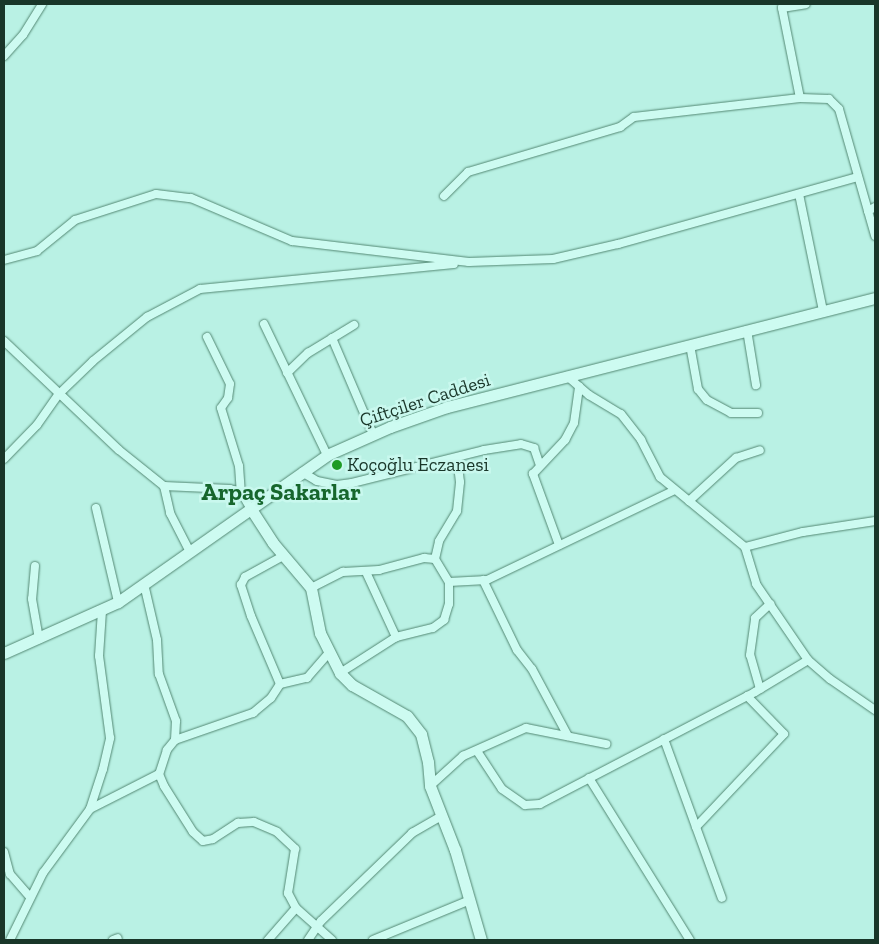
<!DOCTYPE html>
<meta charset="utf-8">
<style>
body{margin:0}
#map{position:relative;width:879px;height:944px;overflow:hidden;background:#b9f1e4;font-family:"Zilla Slab",serif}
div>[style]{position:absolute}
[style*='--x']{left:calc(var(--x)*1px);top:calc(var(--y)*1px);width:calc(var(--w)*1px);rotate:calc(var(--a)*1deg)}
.roads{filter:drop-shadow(0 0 1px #538873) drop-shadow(0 0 1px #538873)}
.street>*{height:8px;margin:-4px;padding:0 4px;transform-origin:4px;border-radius:4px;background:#cdfbf1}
.secondary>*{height:11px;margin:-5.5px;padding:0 5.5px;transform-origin:5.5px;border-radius:5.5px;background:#cdfbf1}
.dots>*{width:14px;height:14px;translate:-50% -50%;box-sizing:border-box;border:2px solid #c9f8ee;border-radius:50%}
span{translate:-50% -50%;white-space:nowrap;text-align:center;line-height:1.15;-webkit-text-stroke:5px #c9f8ee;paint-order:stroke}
.street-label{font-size:19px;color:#193629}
.poi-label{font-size:19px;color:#193629}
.left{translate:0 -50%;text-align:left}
.district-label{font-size:24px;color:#16662c;font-weight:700}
.frame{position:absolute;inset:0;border:5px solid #193629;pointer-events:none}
</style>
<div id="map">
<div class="roads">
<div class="street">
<i style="--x:4;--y:56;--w:28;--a:-48"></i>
<i style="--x:23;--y:35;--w:36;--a:-58"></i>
<i style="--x:800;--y:98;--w:92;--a:-101.3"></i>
<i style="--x:782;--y:8;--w:24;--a:-9"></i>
<i style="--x:799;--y:194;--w:119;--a:78.4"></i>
<i style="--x:444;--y:196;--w:34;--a:-45"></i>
<i style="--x:468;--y:172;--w:159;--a:-16.5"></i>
<i style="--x:620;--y:127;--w:17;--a:-36"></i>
<i style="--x:634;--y:117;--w:167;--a:-6.5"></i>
<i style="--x:800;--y:98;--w:29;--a:2"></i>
<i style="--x:829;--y:99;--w:14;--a:45"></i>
<i style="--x:839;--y:109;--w:106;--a:74.1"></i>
<i style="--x:875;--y:207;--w:8;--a:150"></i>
<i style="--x:868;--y:211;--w:26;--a:74"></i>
<i style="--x:4;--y:260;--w:34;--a:-15"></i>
<i style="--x:37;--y:251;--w:49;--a:-39.2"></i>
<i style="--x:75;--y:220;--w:85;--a:-17.8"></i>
<i style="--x:156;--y:194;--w:35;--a:7"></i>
<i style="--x:191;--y:198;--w:110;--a:23.1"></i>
<i style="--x:292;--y:241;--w:178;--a:6.8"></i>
<i style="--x:469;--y:262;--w:84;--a:-2"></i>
<i style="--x:553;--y:259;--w:67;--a:-13"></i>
<i style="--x:618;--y:244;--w:249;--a:-15.6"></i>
<i style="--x:264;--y:324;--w:145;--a:64.3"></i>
<i style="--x:747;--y:330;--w:56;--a:80.7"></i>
<i style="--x:207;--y:337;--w:52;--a:63.9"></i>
<i style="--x:230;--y:384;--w:14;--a:98"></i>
<i style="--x:228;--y:398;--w:12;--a:125"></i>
<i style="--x:221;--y:408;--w:61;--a:72.8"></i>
<i style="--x:239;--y:466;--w:26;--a:86"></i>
<i style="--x:332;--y:338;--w:104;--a:66.9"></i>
<i style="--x:4;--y:341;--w:158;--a:43.5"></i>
<i style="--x:119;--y:450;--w:58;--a:38.7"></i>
<i style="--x:164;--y:486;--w:66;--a:2.6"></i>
<i style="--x:230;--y:489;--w:11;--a:15"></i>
<i style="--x:241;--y:492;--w:20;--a:60"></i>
<i style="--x:690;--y:345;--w:45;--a:79.7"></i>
<i style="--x:698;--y:389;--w:14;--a:51"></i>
<i style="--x:707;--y:400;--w:27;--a:28"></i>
<i style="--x:731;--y:413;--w:27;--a:0"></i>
<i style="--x:287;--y:373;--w:29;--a:-44"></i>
<i style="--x:308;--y:353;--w:54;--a:-31.3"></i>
<i style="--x:567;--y:376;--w:29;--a:41"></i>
<i style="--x:589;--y:395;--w:37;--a:31"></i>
<i style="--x:621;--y:414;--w:33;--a:52"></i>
<i style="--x:641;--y:440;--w:42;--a:62.8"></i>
<i style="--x:660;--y:477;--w:110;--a:39.5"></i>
<i style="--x:745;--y:547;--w:39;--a:73"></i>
<i style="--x:756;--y:584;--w:92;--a:55.6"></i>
<i style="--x:808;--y:660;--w:29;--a:41"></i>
<i style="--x:830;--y:679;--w:55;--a:34.6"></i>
<i style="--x:4;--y:459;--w:47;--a:-45.9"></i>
<i style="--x:37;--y:425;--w:38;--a:-55"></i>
<i style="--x:59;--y:394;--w:47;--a:-44.1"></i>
<i style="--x:93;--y:361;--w:70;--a:-39.2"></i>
<i style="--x:147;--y:317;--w:60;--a:-27.8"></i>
<i style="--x:200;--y:289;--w:255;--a:-5.6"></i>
<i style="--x:302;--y:472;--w:17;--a:31"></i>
<i style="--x:317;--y:481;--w:20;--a:11"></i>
<i style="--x:337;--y:485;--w:15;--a:-8"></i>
<i style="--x:352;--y:483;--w:136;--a:-14"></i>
<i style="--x:484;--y:450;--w:37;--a:-9"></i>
<i style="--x:521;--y:444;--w:14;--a:17"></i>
<i style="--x:534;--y:448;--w:18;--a:71"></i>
<i style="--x:164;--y:486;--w:28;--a:77"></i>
<i style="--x:170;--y:513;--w:42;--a:62.8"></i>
<i style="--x:689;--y:501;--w:64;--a:-42.5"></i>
<i style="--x:736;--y:458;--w:25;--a:-18"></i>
<i style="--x:96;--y:508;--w:97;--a:76.8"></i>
<i style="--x:559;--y:545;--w:76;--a:-110.1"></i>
<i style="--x:533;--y:474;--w:47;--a:-46.7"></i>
<i style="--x:565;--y:440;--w:19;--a:-62"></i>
<i style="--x:574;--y:423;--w:37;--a:-82"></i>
<i style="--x:745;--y:547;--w:60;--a:-14.5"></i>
<i style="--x:803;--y:532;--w:73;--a:-8.7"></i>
<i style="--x:435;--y:559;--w:18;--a:-77"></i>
<i style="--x:439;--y:541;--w:35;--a:-59"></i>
<i style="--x:457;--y:511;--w:29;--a:-84"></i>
<i style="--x:460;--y:482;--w:24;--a:-97"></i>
<i style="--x:35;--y:566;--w:33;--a:95"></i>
<i style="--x:32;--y:599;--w:41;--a:80.1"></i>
<i style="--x:366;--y:572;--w:72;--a:65.2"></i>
<i style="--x:483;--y:580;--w:78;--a:64.1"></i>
<i style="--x:517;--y:650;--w:24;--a:52"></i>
<i style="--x:532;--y:669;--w:76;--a:61.8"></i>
<i style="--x:144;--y:584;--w:57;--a:76.9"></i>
<i style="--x:157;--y:640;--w:34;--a:87"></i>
<i style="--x:159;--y:674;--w:50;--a:70.1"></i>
<i style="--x:176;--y:721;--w:19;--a:93"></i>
<i style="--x:175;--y:740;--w:13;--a:129"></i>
<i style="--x:167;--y:750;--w:25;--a:108"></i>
<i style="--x:159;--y:774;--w:13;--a:67"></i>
<i style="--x:164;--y:786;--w:54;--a:57.8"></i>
<i style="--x:193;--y:832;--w:13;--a:42"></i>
<i style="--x:203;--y:841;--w:10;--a:-11"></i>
<i style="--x:213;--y:839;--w:30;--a:-33"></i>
<i style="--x:238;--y:823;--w:16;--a:-4"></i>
<i style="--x:254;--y:822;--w:25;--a:23"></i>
<i style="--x:277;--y:832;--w:25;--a:43"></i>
<i style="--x:295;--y:849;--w:45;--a:99"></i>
<i style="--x:288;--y:893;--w:17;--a:62"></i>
<i style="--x:296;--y:908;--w:43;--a:131.2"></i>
<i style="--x:311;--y:588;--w:36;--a:-27"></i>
<i style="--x:343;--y:572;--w:36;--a:-3"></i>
<i style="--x:379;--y:570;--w:47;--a:-14.9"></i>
<i style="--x:424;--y:558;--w:11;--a:5"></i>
<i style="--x:435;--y:559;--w:27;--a:59"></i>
<i style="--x:449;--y:582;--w:38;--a:-3"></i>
<i style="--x:487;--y:580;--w:206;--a:-25.6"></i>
<i style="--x:340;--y:673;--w:67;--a:-32.7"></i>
<i style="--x:396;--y:637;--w:38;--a:-14"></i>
<i style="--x:433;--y:628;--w:14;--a:-36"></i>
<i style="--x:444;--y:620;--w:17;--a:-73"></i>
<i style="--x:449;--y:604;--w:22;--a:-90"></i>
<i style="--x:280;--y:684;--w:28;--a:-13"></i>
<i style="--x:307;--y:678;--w:32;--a:-49"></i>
<i style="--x:760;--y:689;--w:35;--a:-106"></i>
<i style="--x:750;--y:655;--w:37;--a:-82"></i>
<i style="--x:755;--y:618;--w:21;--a:-43"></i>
<i style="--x:664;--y:739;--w:169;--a:70"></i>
<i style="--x:175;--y:740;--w:83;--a:-19.1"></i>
<i style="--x:253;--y:713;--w:23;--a:-40"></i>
<i style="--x:271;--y:698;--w:17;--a:-57"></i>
<i style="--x:280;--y:684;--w:74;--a:-113.1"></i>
<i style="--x:251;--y:616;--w:33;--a:-108"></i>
<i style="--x:241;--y:585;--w:9;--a:-63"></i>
<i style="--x:245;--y:577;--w:43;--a:-28.9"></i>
<i style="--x:477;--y:751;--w:45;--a:56.7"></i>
<i style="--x:502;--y:789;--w:28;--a:35"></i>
<i style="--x:525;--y:805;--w:15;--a:-4"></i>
<i style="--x:540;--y:804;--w:242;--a:-27.5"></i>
<i style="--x:755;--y:692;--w:62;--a:-31.1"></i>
<i style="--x:589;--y:778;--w:191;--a:58.1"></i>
<i style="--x:430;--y:786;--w:45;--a:-42.3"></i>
<i style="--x:463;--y:756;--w:69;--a:-24"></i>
<i style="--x:526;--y:728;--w:82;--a:11.3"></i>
<i style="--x:90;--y:809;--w:77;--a:-26.9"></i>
<i style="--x:696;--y:827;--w:128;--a:-46.6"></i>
<i style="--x:784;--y:734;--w:53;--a:-134.2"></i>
<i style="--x:4;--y:852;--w:23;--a:75"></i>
<i style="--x:10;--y:874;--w:29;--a:49"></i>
<i style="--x:296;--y:908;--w:48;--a:41.6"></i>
<i style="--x:10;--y:940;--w:75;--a:-63.8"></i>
<i style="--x:43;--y:873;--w:79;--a:-53.7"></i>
<i style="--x:90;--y:809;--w:42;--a:-72"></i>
<i style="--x:103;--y:769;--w:32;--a:-77"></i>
<i style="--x:110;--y:738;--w:83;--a:-97.6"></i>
<i style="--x:99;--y:656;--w:45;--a:-86.2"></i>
<i style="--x:113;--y:940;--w:5;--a:-22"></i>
<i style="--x:308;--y:940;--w:23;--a:-56"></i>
<i style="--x:321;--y:921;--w:127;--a:-44"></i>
<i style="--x:412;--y:833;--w:34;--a:-30"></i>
<i style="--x:373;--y:940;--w:105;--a:-22.4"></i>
</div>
<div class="secondary">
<i style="--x:251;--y:509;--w:40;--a:57.1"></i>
<i style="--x:273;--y:543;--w:59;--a:49.8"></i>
<i style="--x:311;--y:588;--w:46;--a:78.7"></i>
<i style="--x:320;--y:633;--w:45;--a:63.4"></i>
<i style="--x:340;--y:673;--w:17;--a:45"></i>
<i style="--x:352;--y:685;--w:63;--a:29.4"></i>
<i style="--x:407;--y:716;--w:23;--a:52"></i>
<i style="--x:421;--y:734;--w:29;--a:76"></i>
<i style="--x:428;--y:762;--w:24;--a:85"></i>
<i style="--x:430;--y:786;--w:69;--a:68.7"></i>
<i style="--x:455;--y:850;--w:94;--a:73.9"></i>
<i style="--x:4;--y:653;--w:125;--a:-24.1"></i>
<i style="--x:118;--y:602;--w:256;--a:-35.1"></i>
<i style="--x:327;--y:455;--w:69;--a:-24"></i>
<i style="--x:390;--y:427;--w:60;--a:-19.3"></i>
<i style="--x:447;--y:407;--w:442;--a:-14.3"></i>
</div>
</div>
<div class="dots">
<i style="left:337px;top:465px;background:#1f9b26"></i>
</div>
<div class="street-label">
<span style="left:425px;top:400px;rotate:-18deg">Çiftçiler Caddesi</span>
</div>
<div class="poi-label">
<span class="left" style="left:347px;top:465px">Koçoğlu Eczanesi</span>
</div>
<div class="district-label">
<span style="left:281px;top:492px">Arpaç Sakarlar</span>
</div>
<div class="frame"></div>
</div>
